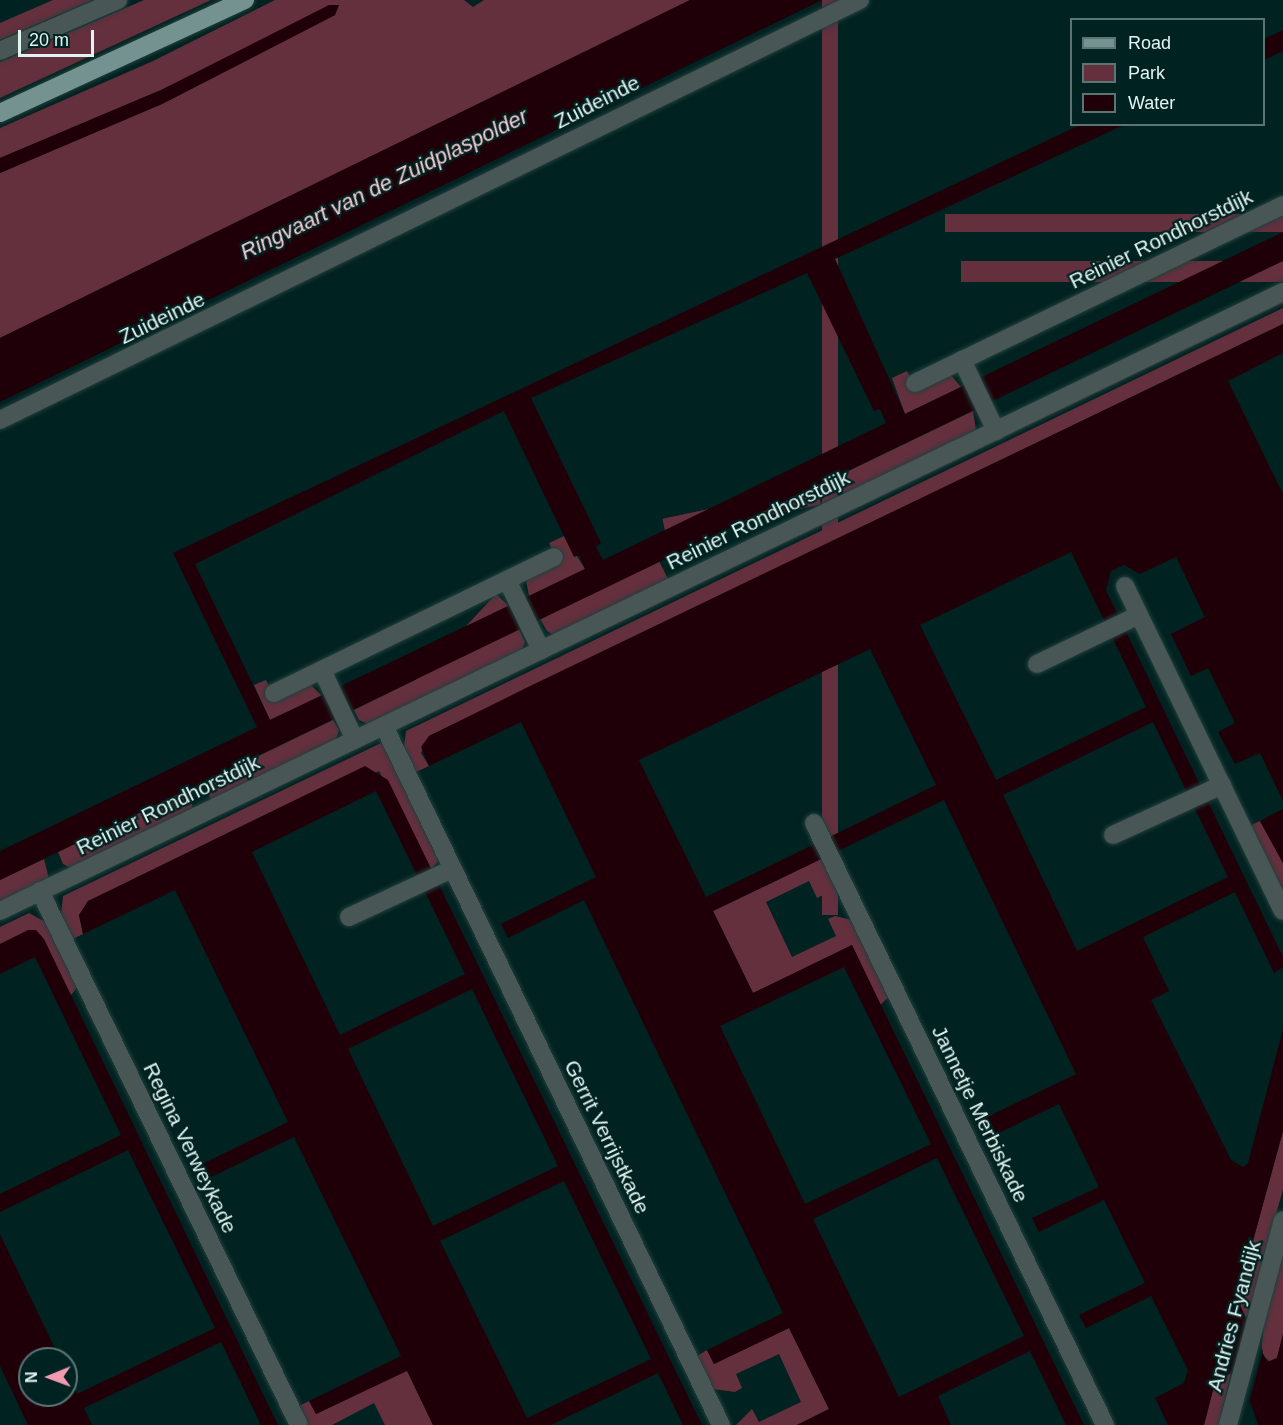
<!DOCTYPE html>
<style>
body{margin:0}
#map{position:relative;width:1283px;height:1425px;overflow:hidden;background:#002220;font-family:Arial,sans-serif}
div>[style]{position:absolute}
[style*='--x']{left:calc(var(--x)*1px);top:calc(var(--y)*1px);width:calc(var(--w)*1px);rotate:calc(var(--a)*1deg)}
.green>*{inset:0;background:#65303e;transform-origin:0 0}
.water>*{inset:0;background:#200008}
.pier>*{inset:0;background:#002220}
.roads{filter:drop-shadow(0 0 2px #203f3d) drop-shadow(0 0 2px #203f3d)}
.minor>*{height:18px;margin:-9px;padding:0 9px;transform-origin:9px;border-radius:9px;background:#485755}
.tertiary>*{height:18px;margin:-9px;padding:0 9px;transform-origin:9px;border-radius:9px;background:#485755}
.primary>*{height:18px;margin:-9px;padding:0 9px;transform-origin:9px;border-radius:9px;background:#74928f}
span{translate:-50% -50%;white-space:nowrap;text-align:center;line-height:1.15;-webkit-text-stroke:4.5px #002220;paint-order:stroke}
.street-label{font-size:21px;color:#e2f4f2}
.water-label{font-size:22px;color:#f9cad3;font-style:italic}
.legend{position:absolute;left:1070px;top:18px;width:195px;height:108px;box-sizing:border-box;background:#002220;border:2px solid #5a7674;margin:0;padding:8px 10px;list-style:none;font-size:18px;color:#e2f4f2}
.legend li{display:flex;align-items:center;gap:12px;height:30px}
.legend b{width:30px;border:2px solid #5a7674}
.north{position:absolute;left:18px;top:1347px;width:60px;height:60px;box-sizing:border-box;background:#002220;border:2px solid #5a7674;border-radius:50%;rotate:269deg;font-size:16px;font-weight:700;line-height:24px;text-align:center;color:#e2f4f2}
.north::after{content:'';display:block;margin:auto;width:21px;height:27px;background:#f29aae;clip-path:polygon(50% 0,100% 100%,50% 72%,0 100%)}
.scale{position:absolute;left:18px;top:30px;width:76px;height:27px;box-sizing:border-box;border:3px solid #e2f4f2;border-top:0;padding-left:8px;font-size:18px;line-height:21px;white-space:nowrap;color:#e2f4f2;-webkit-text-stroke:4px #002220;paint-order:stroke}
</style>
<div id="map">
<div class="green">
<i style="clip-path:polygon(53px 0,93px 0,0 40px,0 23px)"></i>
<i style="clip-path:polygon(144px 0,211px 0,0 98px,0 62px)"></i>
<i style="clip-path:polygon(275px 0,464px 0,473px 7px,484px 0,690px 0,0 338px,0 173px,162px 104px,335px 15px,338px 6px,161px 90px,0 158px,0 128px,153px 61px)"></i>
<i style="left:822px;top:0;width:16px;height:915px"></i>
<i style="left:1283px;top:214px;width:18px;height:338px;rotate:90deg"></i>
<i style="left:1283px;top:261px;width:21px;height:322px;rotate:90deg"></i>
<i style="clip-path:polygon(1283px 300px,1283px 303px,411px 723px,413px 720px)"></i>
<i style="clip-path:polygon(1283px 308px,1283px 324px,429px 736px,421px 753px,429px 766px,414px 773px,403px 753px,406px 731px)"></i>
<i style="clip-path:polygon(907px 371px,917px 391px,951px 375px,961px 387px,905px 414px,892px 378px)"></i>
<i style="clip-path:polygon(973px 411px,976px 430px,846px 494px,838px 491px,832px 479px)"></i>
<i style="left:817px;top:486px;width:19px;height:158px;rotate:78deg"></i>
<i style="clip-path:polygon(564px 536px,585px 569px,529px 596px,526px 580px,559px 564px,549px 543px)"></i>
<i style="clip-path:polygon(659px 561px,668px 579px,553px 635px,547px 631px,540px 619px)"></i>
<i style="left:496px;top:594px;width:18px;height:173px;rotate:43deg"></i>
<i style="clip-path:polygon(519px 629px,525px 642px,522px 650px,368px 724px,359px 720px,354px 710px)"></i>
<i style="clip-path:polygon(266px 680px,277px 701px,310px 684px,322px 696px,270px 720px,254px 685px)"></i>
<i style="clip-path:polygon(333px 720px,339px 730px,336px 740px,211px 800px,203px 783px)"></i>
<i style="clip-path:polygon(383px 742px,440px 859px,431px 870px,379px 771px,88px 901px,79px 915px,83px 934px,73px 939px,61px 915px,63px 896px)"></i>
<i style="clip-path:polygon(189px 789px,193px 809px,71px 868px,63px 864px,58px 852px)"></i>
<i style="clip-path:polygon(1260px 821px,1283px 863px,1283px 895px,1249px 826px)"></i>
<i style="clip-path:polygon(823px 858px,833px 879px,825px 894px,817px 898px,809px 881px,766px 902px,792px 957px,836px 936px,828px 919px,835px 916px,852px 920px,890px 996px,880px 1005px,852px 945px,753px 993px,713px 911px)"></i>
<i style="clip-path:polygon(44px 859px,49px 879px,0 902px,0 880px)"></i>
<i style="clip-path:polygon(29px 913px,47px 923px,79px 985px,71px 995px,36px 931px,0 944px,0 927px)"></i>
<i style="clip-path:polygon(1283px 1131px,1283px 1189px,1247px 1321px,1237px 1299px)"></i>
<i style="clip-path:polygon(1283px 1247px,1283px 1334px,1277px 1358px,1270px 1362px,1261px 1353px,1264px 1323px)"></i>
<i style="clip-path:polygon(789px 1328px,829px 1409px,797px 1425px,736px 1425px,752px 1409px,759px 1422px,801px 1402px,779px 1354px,736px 1374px,742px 1388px,735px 1392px,713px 1389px,697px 1356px,707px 1350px,714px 1364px)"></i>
<i style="clip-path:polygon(407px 1370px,433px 1425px,385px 1425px,374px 1403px,332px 1425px,308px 1425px,299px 1406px,309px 1401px,316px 1414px)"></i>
<i style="clip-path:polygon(1231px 1373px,1219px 1425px,1204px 1425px,1215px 1382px)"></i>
</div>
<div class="water">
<i style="clip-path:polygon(690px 0,822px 0,0 402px,0 338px)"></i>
<i style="clip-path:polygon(329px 5px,339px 5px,335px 15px,162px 104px,0 173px,0 158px,161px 90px)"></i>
<i style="clip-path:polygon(1283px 30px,1283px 51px,1264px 60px,1264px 39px)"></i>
<i style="clip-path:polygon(evenodd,1080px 125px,1124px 125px,835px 259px,905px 414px,1283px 232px,1283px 261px,0 880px,0 851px,257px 727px,173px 553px,1080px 125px,807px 273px,874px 411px,880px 409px,886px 423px,603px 560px,596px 547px,601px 543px,531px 398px,807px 273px,1080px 125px,504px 411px,574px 557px,579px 555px,585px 569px,270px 720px,195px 564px,504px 411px)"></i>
<i style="clip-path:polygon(evenodd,1283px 324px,1283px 353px,1228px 381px,1283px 494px,1283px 801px,1260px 753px,1235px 764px,1218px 732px,1235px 723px,1208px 668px,1191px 676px,1171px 634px,1205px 617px,1176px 557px,1140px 574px,1124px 565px,1111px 571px,1106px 590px,1283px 957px,1283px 967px,1274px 973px,1235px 892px,1143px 937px,1169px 991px,1151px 1000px,1231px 1160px,1243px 1167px,1248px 1163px,1283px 1029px,1283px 1131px,1237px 1299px,1267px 1362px,1277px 1358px,1283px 1334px,1283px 1425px,1258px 1425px,1251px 1404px,1230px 1373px,1215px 1382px,1204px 1425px,1168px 1425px,1155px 1398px,1184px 1383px,1188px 1370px,1151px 1296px,1086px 1328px,1079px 1315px,1145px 1283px,1104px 1200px,1039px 1232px,1032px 1218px,1099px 1187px,1059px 1104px,988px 1138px,979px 1121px,1076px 1074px,944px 800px,713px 911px,753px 993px,852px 945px,1084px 1425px,1066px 1425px,1030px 1351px,938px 1396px,951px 1425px,797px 1425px,829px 1409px,789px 1328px,714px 1364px,707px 1350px,783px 1313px,584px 900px,508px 938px,501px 924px,596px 877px,521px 722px,429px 766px,421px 747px,429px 736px,526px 688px,1283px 324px,1071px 552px,1146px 707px,996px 780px,920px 625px,1071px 552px,1283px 324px,870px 649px,936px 785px,706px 897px,639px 760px,870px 649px,1283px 324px,1153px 722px,1228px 877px,1077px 951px,1003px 795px,1153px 722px,1283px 324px,844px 967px,931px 1144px,805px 1204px,720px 1026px,844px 967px,1283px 324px,937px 1158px,1024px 1336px,899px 1397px,813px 1219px,937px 1158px)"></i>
<i style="clip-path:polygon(evenodd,365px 766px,388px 780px,702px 1425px,683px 1425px,658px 1373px,551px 1425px,433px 1425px,407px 1371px,316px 1414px,309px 1401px,401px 1356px,294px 1137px,203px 1181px,196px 1167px,288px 1122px,175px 890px,83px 934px,79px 915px,88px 901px,365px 766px,376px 791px,465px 974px,340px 1035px,252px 852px,376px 791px,365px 766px,472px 989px,558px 1166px,433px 1226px,348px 1049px,472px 989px,365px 766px,564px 1181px,651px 1359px,527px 1418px,440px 1241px,564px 1181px)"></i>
<i style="clip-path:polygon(1283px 809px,1283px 863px,1260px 821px)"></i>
<i style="clip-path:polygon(28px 930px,36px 930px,44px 939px,278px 1425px,261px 1425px,221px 1342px,84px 1408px,92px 1425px,28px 1425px,0 1366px,0 1234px,60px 1359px,30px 1359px,30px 1395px,66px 1395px,66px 1372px,77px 1394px,215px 1328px,128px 1150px,0 1212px,0 1194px,121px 1135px,35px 957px,0 974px,0 944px)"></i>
</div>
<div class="pier">
<i style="clip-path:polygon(1247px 1315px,1263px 1351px,1248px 1406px,1230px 1378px)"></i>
</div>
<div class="roads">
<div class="minor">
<i style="--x:0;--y:51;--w:129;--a:-23.4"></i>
<i style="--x:962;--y:360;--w:79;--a:64.4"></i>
<i style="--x:915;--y:383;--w:409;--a:-25.8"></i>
<i style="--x:507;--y:580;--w:78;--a:64.1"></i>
<i style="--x:1125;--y:586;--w:361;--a:64.1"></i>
<i style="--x:1037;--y:664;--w:113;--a:-25.7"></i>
<i style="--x:322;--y:670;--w:77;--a:64.8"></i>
<i style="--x:274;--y:693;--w:311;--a:-25.9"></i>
<i style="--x:384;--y:726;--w:776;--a:64.26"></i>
<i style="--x:814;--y:823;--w:669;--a:64.2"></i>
<i style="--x:1113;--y:835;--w:120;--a:-24.6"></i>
<i style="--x:40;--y:891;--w:593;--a:64.13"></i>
<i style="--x:0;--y:911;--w:1425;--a:-25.76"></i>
<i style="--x:349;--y:917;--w:114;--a:-25"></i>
<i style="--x:1228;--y:1425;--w:212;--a:-75"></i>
</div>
<div class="tertiary">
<i style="--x:0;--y:420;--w:957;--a:-26.03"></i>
</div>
<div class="primary">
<i style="--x:0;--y:113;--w:270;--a:-24.8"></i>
</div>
</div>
<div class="street-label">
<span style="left:597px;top:102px;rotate:-27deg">Zuideinde</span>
<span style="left:1161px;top:239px;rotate:-26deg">Reinier Rondhorstdijk</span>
<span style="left:162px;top:318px;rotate:-26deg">Zuideinde</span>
<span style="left:758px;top:520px;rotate:-26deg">Reinier Rondhorstdijk</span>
<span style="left:168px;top:805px;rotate:-26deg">Reinier Rondhorstdijk</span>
<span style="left:980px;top:1114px;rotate:64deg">Jannetje Merbiskade</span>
<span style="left:607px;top:1137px;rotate:64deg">Gerrit Verrijstkade</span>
<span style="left:190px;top:1148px;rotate:64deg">Regina Verweykade</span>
<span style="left:1234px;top:1316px;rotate:-75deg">Andries Fyandijk</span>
</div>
<div class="water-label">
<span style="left:384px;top:184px;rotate:-26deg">Ringvaart van de Zuidplaspolder</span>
</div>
<ul class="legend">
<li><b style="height:8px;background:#74928f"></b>Road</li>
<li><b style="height:16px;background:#65303e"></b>Park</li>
<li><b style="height:16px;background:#200008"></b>Water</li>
</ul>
<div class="north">N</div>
<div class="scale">20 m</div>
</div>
